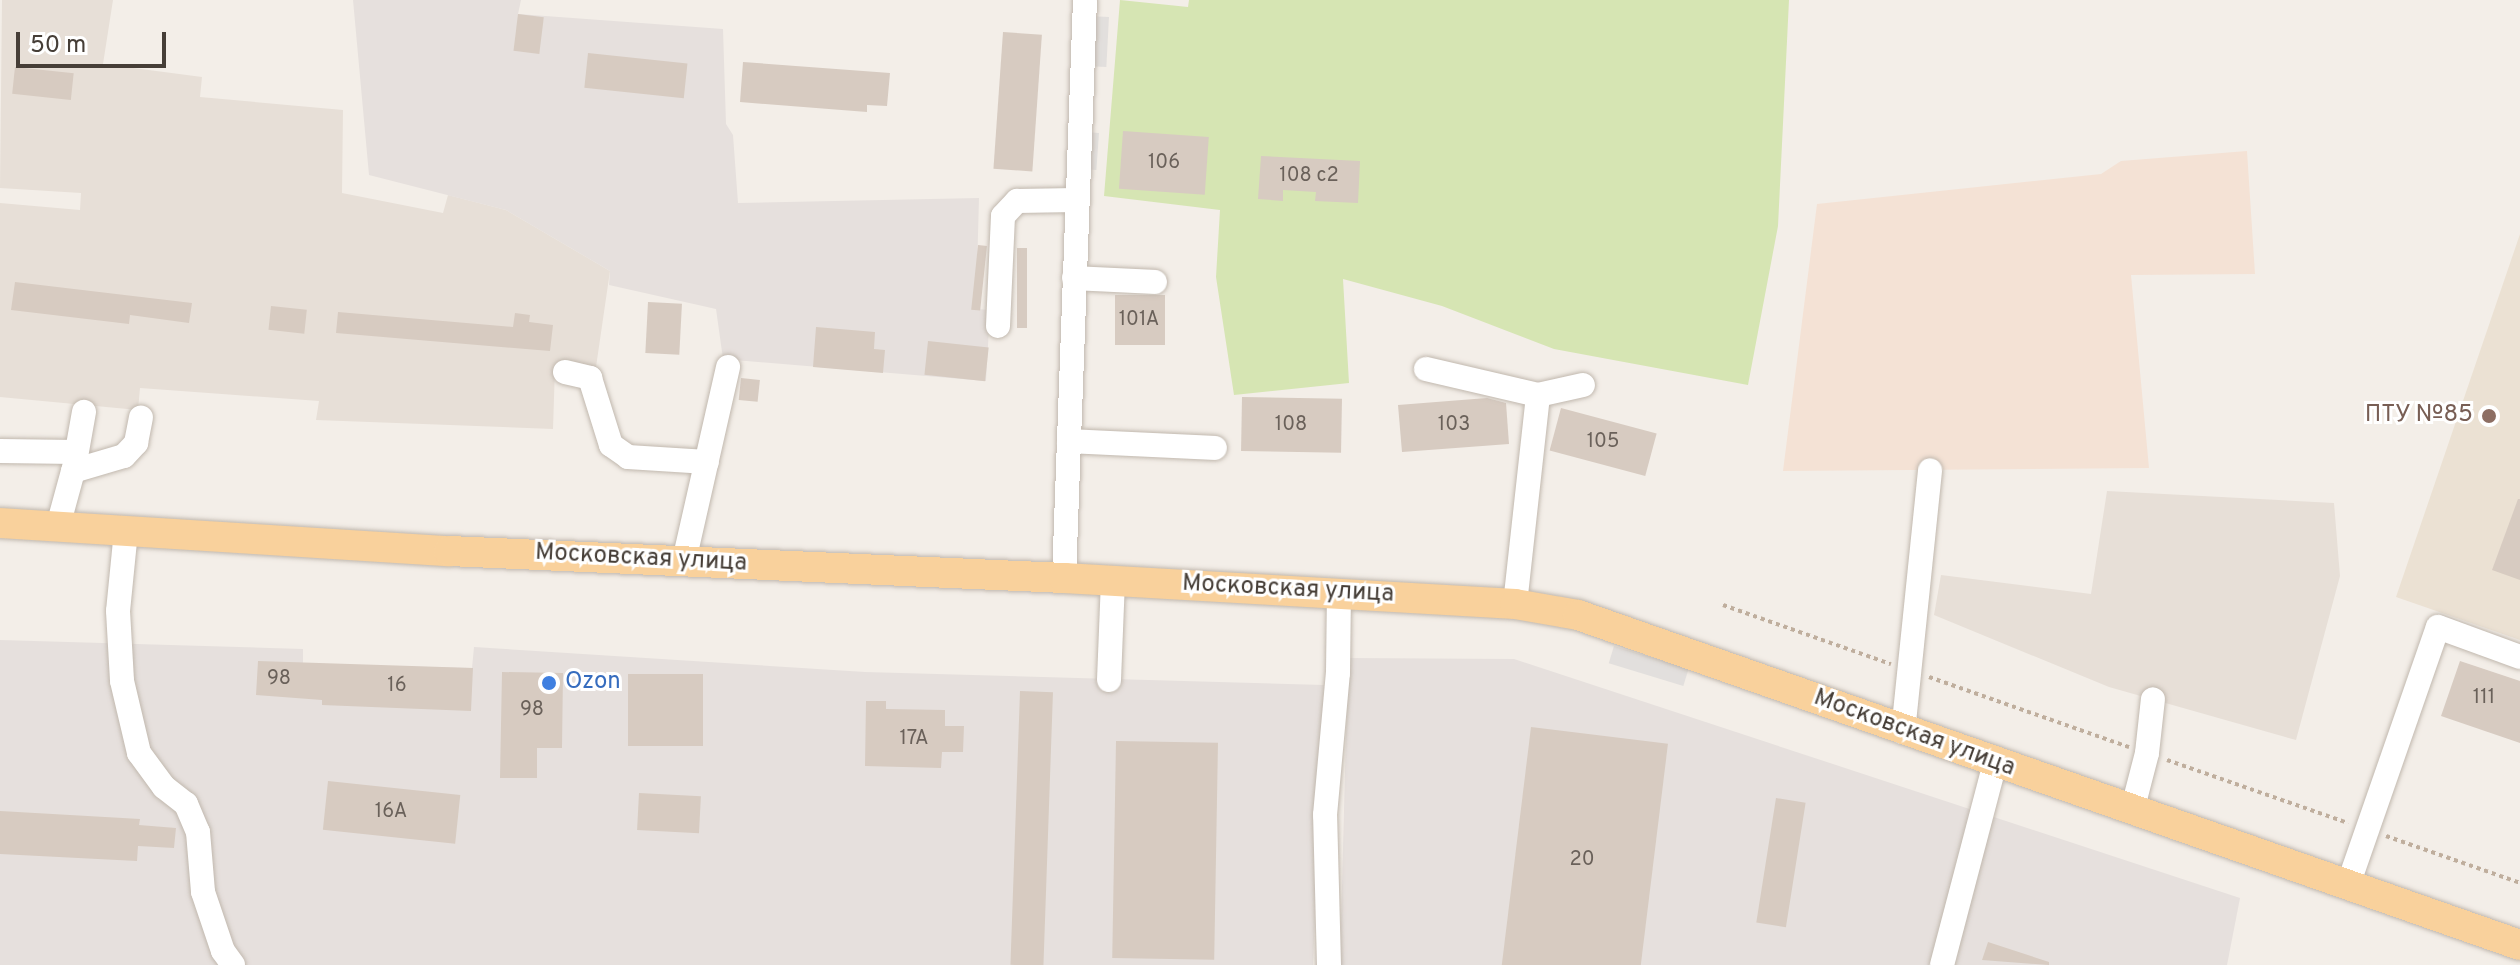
<!DOCTYPE html>
<meta charset="utf-8">
<style>
body{margin:0}
#map{position:relative;width:2520px;height:965px;overflow:hidden;background:#f3eee8;font-family:Overpass,sans-serif}
div>[style]{position:absolute}
[style*='--x']{left:calc(var(--x)*1px);top:calc(var(--y)*1px);width:calc(var(--w)*1px);rotate:calc(var(--a)*1deg)}
.residential>*{inset:0;background:#e7dfd7}
.commercial>*{inset:0;background:#f4e2d5}
.industrial>*{inset:0;background:#e6e0dd}
.education>*{inset:0;background:#ebe1d3}
.green>*{inset:0;background:#d6e5b3}
.parking>*{inset:0;background:#e2dfdd;transform-origin:0 0}
.building>*{inset:0;background:#d7cbc1;transform-origin:0 0}
.path>*{height:4px;margin-top:-2px;transform-origin:0;background:repeating-linear-gradient(90deg,#bfae9d 0 4px,transparent 0 8px)}
.roads{filter:drop-shadow(0 0 2px #c1b8ae) drop-shadow(0 0 2px #c1b8ae)}
.minor>*{height:24px;margin:-12px;padding:0 12px;transform-origin:12px;border-radius:12px;background:#fff}
.major>*{height:30px;margin:-15px;padding:0 15px;transform-origin:15px;border-radius:15px;background:#f9d19c}
.dots>*{width:22px;height:22px;translate:-50% -50%;box-sizing:border-box;border:4px solid #fff;border-radius:50%}
span{translate:-50% -50%;white-space:nowrap;text-align:center;line-height:1.15;-webkit-text-stroke:6px #fff;paint-order:stroke}
.number-label{font-size:20px;color:#6a615a}
.number-label span{-webkit-text-stroke-width:0}
.education-label{font-size:24px;color:#785e54}
.right{translate:-100% -50%;text-align:right}
.street-label{font-size:24px;color:#463e37}
.shop-label{font-size:24px;color:#366cbe}
.left{translate:0 -50%;text-align:left}
.scale{position:absolute;left:16px;top:32px;width:150px;height:36px;box-sizing:border-box;border:4px solid #463e37;border-top:0;padding-left:10px;font-size:24px;line-height:28px;white-space:nowrap;color:#463e37;-webkit-text-stroke:6px #fff;paint-order:stroke}
</style>
<div id="map">
<div class="residential">
<i style="clip-path:polygon(2px 0,113px 0,103px 64px,202px 77px,200px 97px,343px 110px,342px 193px,443px 213px,448px 195px,506px 210px,610px 271px,596px 367px,555px 367px,553px 429px,316px 420px,319px 401px,140px 388px,138px 410px,0 397px,0 203px,80px 210px,81px 193px,0 188px)"></i>
<i style="clip-path:polygon(2107px 491px,2334px 503px,2340px 576px,2296px 740px,2109px 687px,1934px 615px,1941px 575px,2091px 594px)"></i>
</div>
<div class="commercial">
<i style="clip-path:polygon(2247px 151px,2255px 274px,2131px 275px,2149px 468px,1783px 471px,1817px 204px,2101px 174px,2121px 161px)"></i>
</div>
<div class="industrial">
<i style="clip-path:polygon(353px 0,521px 0,518px 14px,723px 29px,726px 124px,733px 135px,738px 203px,979px 198px,976px 309px,990px 310px,986px 381px,723px 359px,716px 309px,609px 285px,610px 271px,506px 210px,369px 175px)"></i>
<i style="clip-path:polygon(0 640px,303px 649px,303px 664px,472px 668px,474px 647px,865px 672px,1324px 685px,1313px 965px,0 965px)"></i>
<i style="clip-path:polygon(1348px 658px,1514px 659px,2240px 898px,2227px 965px,1340px 965px)"></i>
</div>
<div class="education">
<i style="clip-path:polygon(2520px 234px,2520px 640px,2396px 597px)"></i>
</div>
<div class="green">
<i style="clip-path:polygon(1120px 0,1188px 7px,1189px 0,1789px 0,1778px 226px,1748px 385px,1554px 349px,1442px 306px,1343px 279px,1349px 383px,1234px 395px,1216px 277px,1220px 210px,1104px 196px)"></i>
</div>
<div class="parking">
<i style="left:1088px;top:16px;width:21px;height:50px;rotate:3deg"></i>
<i style="left:1084px;top:132px;width:15px;height:37px;rotate:4deg"></i>
<i style="left:1614px;top:646px;width:78px;height:18px;rotate:17deg"></i>
</div>
<div class="building">
<i style="left:518px;top:14px;width:26px;height:37px;rotate:7deg"></i>
<i style="left:1003px;top:32px;width:39px;height:137px;rotate:4deg"></i>
<i style="left:588px;top:53px;width:100px;height:35px;rotate:6deg"></i>
<i style="clip-path:polygon(743px 62px,890px 73px,887px 106px,867px 105px,867px 112px,740px 102px)"></i>
<i style="left:15px;top:67px;width:59px;height:27px;rotate:6deg"></i>
<i style="left:1123px;top:131px;width:86px;height:58px;rotate:4deg"></i>
<i style="clip-path:polygon(1261px 156px,1360px 161px,1358px 203px,1315px 201px,1316px 192px,1283px 190px,1283px 201px,1258px 199px)"></i>
<i style="left:978px;top:245px;width:9px;height:65px;rotate:6deg"></i>
<i style="left:1017px;top:248px;width:10px;height:80px"></i>
<i style="clip-path:polygon(15px 282px,192px 303px,189px 323px,130px 315px,129px 324px,11px 310px)"></i>
<i style="left:1115px;top:295px;width:50px;height:50px"></i>
<i style="left:648px;top:302px;width:34px;height:51px;rotate:3deg"></i>
<i style="left:271px;top:306px;width:36px;height:24px;rotate:6deg"></i>
<i style="clip-path:polygon(338px 312px,513px 327px,515px 313px,530px 315px,529px 322px,553px 325px,550px 351px,336px 333px)"></i>
<i style="clip-path:polygon(816px 327px,875px 332px,874px 349px,885px 350px,883px 373px,813px 367px)"></i>
<i style="left:928px;top:341px;width:61px;height:34px;rotate:6deg"></i>
<i style="left:741px;top:378px;width:19px;height:22px;rotate:6deg"></i>
<i style="left:1242px;top:397px;width:100px;height:54px;rotate:1deg"></i>
<i style="clip-path:polygon(1487px 398px,1506px 403px,1509px 444px,1402px 452px,1398px 405px)"></i>
<i style="left:1561px;top:408px;width:99px;height:44px;rotate:15deg"></i>
<i style="clip-path:polygon(2518px 499px,2520px 499px,2520px 580px,2492px 570px)"></i>
<i style="clip-path:polygon(258px 661px,473px 668px,471px 711px,322px 705px,322px 700px,256px 695px)"></i>
<i style="clip-path:polygon(2460px 661px,2520px 681px,2520px 743px,2441px 716px)"></i>
<i style="clip-path:polygon(502px 672px,563px 673px,562px 748px,537px 748px,537px 778px,500px 778px)"></i>
<i style="left:628px;top:674px;width:75px;height:72px"></i>
<i style="left:1020px;top:691px;width:33px;height:274px;rotate:2deg"></i>
<i style="clip-path:polygon(866px 701px,886px 701px,886px 709px,945px 710px,945px 726px,964px 726px,963px 752px,942px 752px,941px 768px,865px 766px)"></i>
<i style="left:1531px;top:727px;width:138px;height:240px;rotate:7deg"></i>
<i style="left:1116px;top:741px;width:102px;height:217px;rotate:1deg"></i>
<i style="left:328px;top:781px;width:133px;height:49px;rotate:6deg"></i>
<i style="left:639px;top:793px;width:62px;height:37px;rotate:3deg"></i>
<i style="left:1776px;top:798px;width:30px;height:126px;rotate:9deg"></i>
<i style="clip-path:polygon(0 811px,140px 819px,139px 825px,176px 828px,174px 848px,138px 846px,137px 861px,0 854px)"></i>
<i style="clip-path:polygon(1988px 942px,2049px 962px,2049px 965px,1982px 960px)"></i>
</div>
<div class="path">
<i style="--x:1723;--y:605;--w:178;--a:19.4"></i>
<i style="--x:1929;--y:677;--w:212;--a:19.3"></i>
<i style="--x:2167;--y:760;--w:192;--a:19.2"></i>
<i style="--x:2386;--y:836;--w:142;--a:19.3"></i>
</div>
<div class="roads">
<div class="minor">
<i style="--x:1074;--y:278;--w:81;--a:2.8"></i>
<i style="--x:998;--y:326;--w:110;--a:-87.4"></i>
<i style="--x:1003;--y:216;--w:21;--a:-47"></i>
<i style="--x:1017;--y:201;--w:59;--a:-1"></i>
<i style="--x:1426;--y:369;--w:115;--a:13.1"></i>
<i style="--x:565;--y:372;--w:26;--a:13"></i>
<i style="--x:590;--y:378;--w:70;--a:72.6"></i>
<i style="--x:611;--y:445;--w:21;--a:35"></i>
<i style="--x:628;--y:457;--w:79;--a:3.6"></i>
<i style="--x:1069;--y:441;--w:146;--a:2.7"></i>
<i style="--x:0;--y:451;--w:76;--a:0.8"></i>
<i style="--x:74;--y:468;--w:57;--a:-79.9"></i>
<i style="--x:58;--y:526;--w:57;--a:-74.7"></i>
<i style="--x:73;--y:471;--w:53;--a:-16.4"></i>
<i style="--x:124;--y:456;--w:18;--a:-47"></i>
<i style="--x:136;--y:443;--w:26;--a:-79"></i>
<i style="--x:126;--y:531;--w:80;--a:95.7"></i>
<i style="--x:118;--y:611;--w:70;--a:86.7"></i>
<i style="--x:122;--y:681;--w:74;--a:76.7"></i>
<i style="--x:139;--y:753;--w:42;--a:53.7"></i>
<i style="--x:164;--y:787;--w:28;--a:38"></i>
<i style="--x:186;--y:804;--w:30;--a:67"></i>
<i style="--x:198;--y:832;--w:60;--a:85.2"></i>
<i style="--x:203;--y:892;--w:62;--a:71.3"></i>
<i style="--x:223;--y:951;--w:17;--a:54"></i>
<i style="--x:684;--y:561;--w:199;--a:-77.2"></i>
<i style="--x:1064;--y:578;--w:578;--a:-87.92"></i>
<i style="--x:1515;--y:604;--w:210;--a:-83.7"></i>
<i style="--x:1538;--y:395;--w:46;--a:-12.5"></i>
<i style="--x:1109;--y:680;--w:100;--a:-87.7"></i>
<i style="--x:1903;--y:732;--w:263;--a:-84.1"></i>
<i style="--x:2132;--y:811;--w:60;--a:-75.5"></i>
<i style="--x:2147;--y:753;--w:54;--a:-83.7"></i>
<i style="--x:2348;--y:885;--w:273;--a:-70.8"></i>
<i style="--x:2438;--y:627;--w:87;--a:20.1"></i>
<i style="--x:1329;--y:965;--w:150;--a:-91.5"></i>
<i style="--x:1325;--y:815;--w:143;--a:-84.8"></i>
<i style="--x:1338;--y:673;--w:80;--a:-89.3"></i>
<i style="--x:1942;--y:965;--w:209;--a:-75.3"></i>
</div>
<div class="major">
<i style="--x:0;--y:523;--w:450;--a:3.6"></i>
<i style="--x:449;--y:551;--w:616;--a:2.51"></i>
<i style="--x:1064;--y:578;--w:452;--a:3.3"></i>
<i style="--x:1515;--y:604;--w:64;--a:9.9"></i>
<i style="--x:1578;--y:615;--w:998;--a:19.31"></i>
</div>
</div>
<div class="dots">
<i style="left:2489px;top:416px;background:#8d6e63"></i>
<i style="left:549px;top:683px;background:#3f7fe0"></i>
</div>
<div class="number-label">
<span style="left:1164px;top:163px">106</span>
<span style="left:1309px;top:176px">108 с2</span>
<span style="left:1139px;top:320px">101А</span>
<span style="left:1291px;top:425px">108</span>
<span style="left:1454px;top:425px">103</span>
<span style="left:1603px;top:442px">105</span>
<span style="left:279px;top:679px">98</span>
<span style="left:397px;top:686px">16</span>
<span style="left:2484px;top:698px">111</span>
<span style="left:532px;top:710px">98</span>
<span style="left:914px;top:739px">17А</span>
<span style="left:391px;top:812px">16А</span>
<span style="left:1582px;top:860px">20</span>
</div>
<div class="education-label">
<span class="right" style="left:2473px;top:416px">ПТУ №85</span>
</div>
<div class="street-label">
<span style="left:641px;top:559px;rotate:3deg">Московская улица</span>
<span style="left:1288px;top:590px;rotate:3deg">Московская улица</span>
<span style="left:1914px;top:734px;rotate:20deg">Московская улица</span>
</div>
<div class="shop-label">
<span class="left" style="left:565px;top:683px">Ozon</span>
</div>
<div class="scale">50 m</div>
</div>
